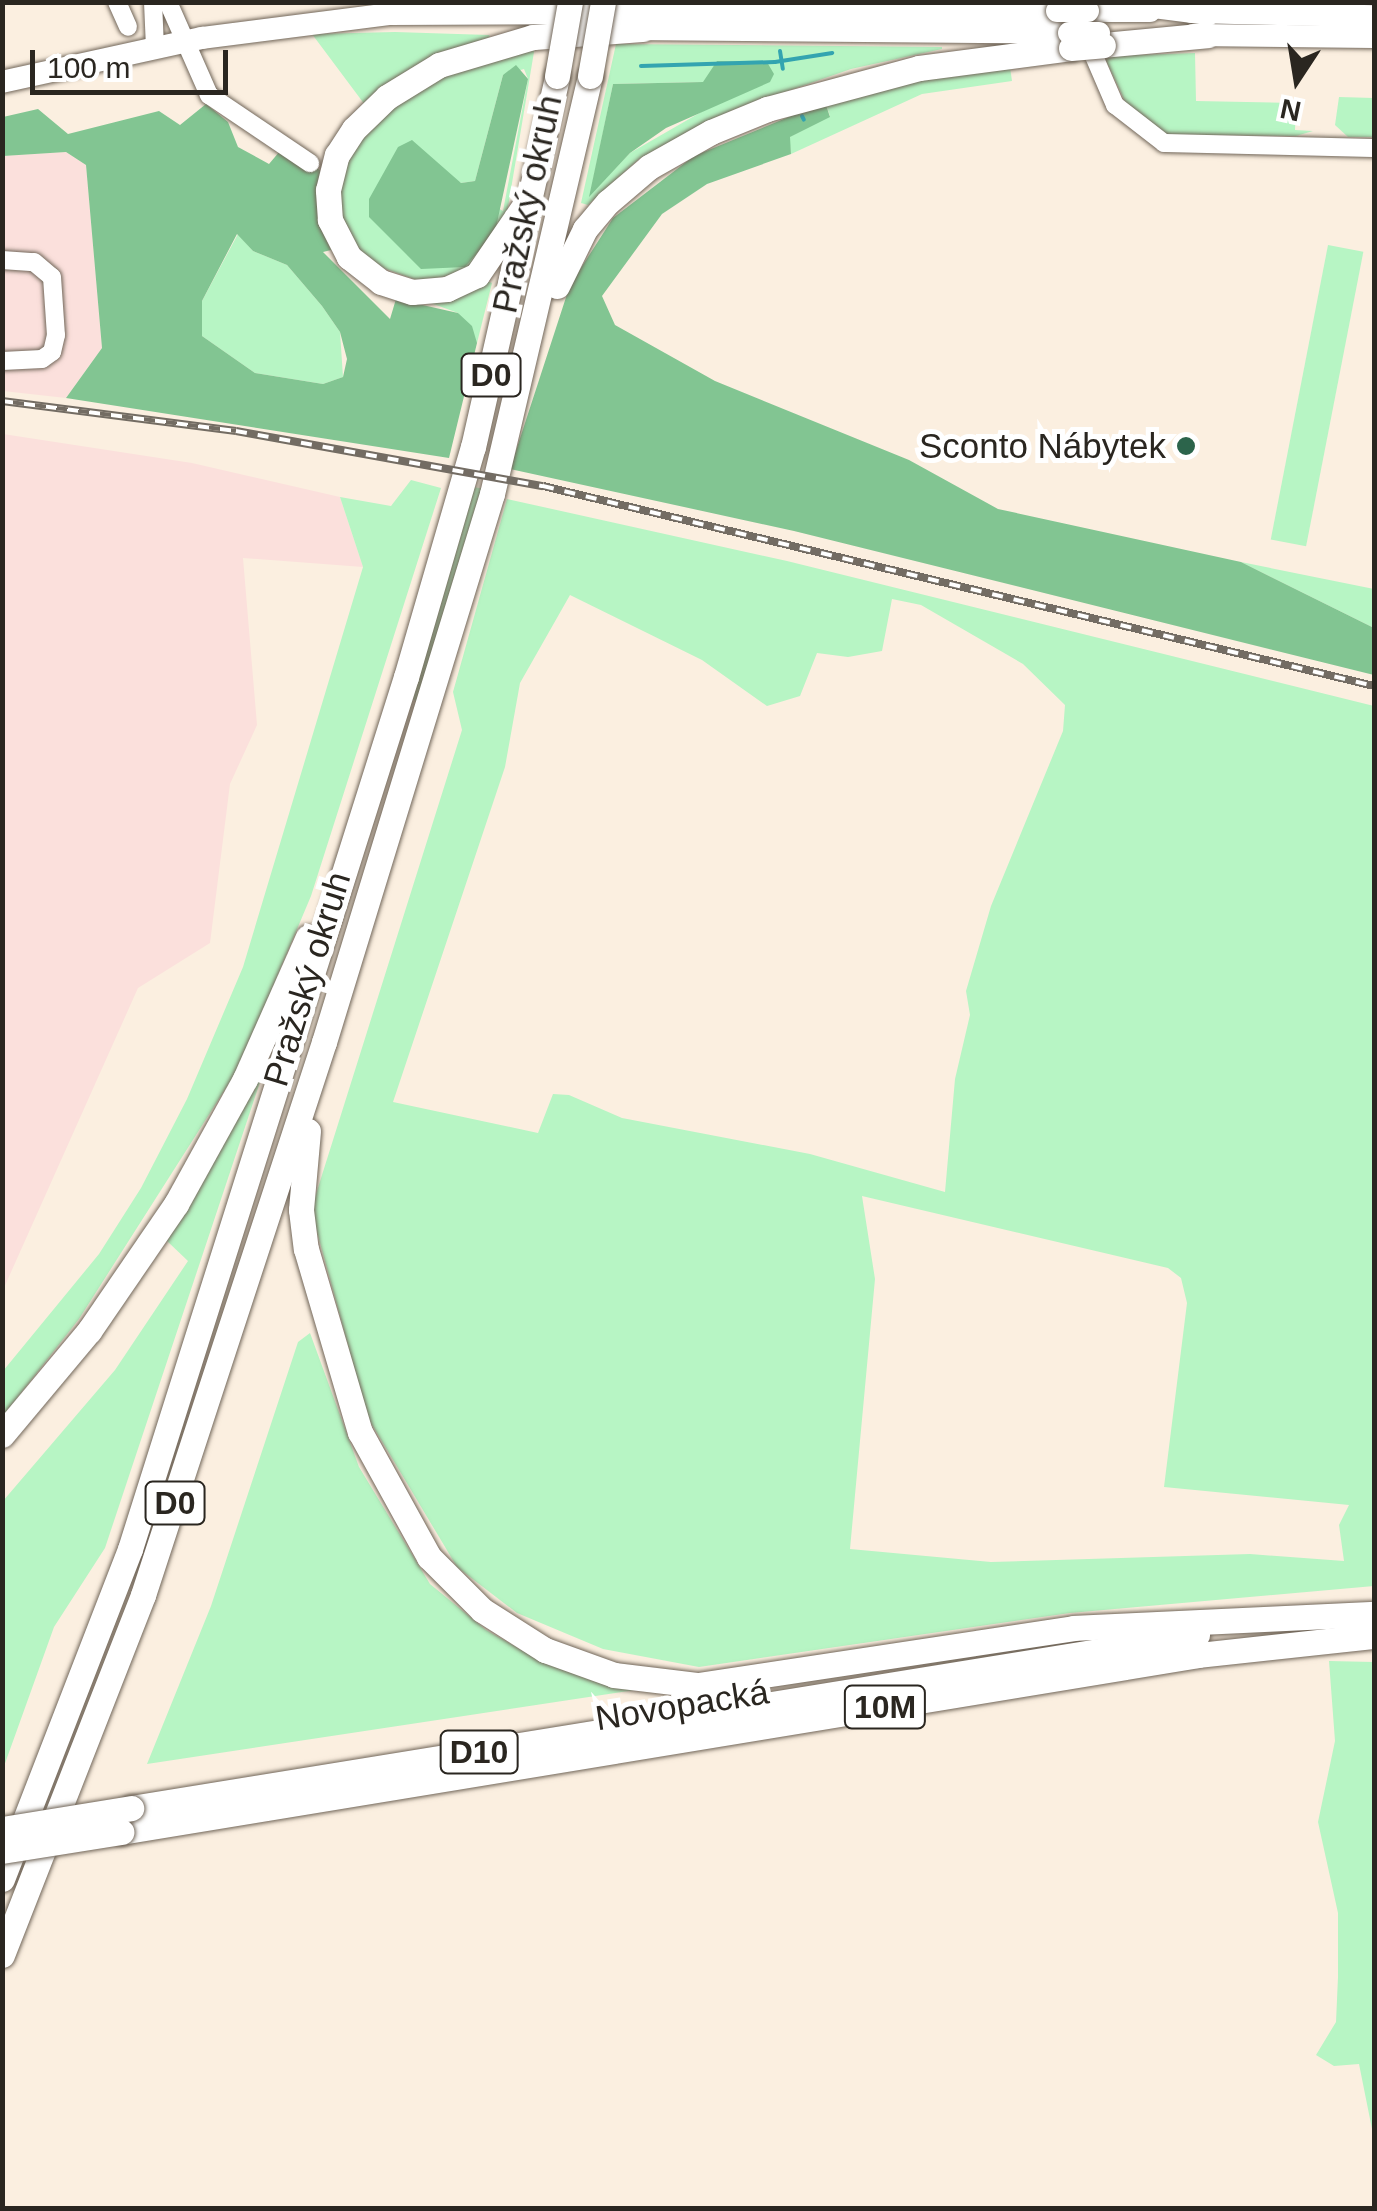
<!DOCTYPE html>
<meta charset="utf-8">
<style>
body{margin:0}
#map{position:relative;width:1377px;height:2211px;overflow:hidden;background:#fbefe0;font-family:Helvetica,sans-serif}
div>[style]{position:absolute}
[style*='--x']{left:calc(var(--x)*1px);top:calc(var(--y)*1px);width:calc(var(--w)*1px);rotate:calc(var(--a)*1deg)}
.industrial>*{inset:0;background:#fbe0dc}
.green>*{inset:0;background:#b7f5c4;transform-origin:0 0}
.forest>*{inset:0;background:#82c592}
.stream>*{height:4px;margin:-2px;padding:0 2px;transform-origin:2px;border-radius:2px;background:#33a4b0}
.roads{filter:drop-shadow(0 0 2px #716659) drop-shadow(0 0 2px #716659)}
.minor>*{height:18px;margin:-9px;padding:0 9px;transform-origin:9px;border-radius:9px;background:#fff}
.major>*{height:22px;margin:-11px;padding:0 11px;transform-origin:11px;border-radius:11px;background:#fff}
.highway>*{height:25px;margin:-12.5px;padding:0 12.5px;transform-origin:12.5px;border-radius:12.5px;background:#fff}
.rail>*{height:8px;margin-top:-4px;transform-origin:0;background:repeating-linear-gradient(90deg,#fff 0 11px,#736c63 0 22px);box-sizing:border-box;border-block:2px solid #736c63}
.bridges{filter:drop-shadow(0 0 2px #716659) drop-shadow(0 0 2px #716659)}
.major-bridge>*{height:22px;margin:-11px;padding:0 11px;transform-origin:11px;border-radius:11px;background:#fff}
.highway-bridge>*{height:25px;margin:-12.5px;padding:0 12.5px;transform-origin:12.5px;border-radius:12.5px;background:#fff}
.dots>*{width:28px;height:28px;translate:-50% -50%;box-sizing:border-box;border:5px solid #fff;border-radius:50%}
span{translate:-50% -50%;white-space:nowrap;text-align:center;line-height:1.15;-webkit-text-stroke:10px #fff;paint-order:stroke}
.shield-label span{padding:2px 8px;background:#fff;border:2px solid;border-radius:8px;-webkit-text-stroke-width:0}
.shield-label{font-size:32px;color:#2a2620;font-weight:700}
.street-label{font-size:35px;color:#2a2620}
.poi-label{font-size:35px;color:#2a2620}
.right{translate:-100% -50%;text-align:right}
.frame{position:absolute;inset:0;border:5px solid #2a2620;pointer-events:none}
.north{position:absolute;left:1247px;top:30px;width:100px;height:100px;-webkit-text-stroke:8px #fff;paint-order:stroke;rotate:192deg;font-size:28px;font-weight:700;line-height:40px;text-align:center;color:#2a2620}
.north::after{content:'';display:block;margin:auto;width:35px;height:45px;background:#2a2620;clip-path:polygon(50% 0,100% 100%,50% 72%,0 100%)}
.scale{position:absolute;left:30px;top:50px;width:198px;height:45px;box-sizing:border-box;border:5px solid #2a2620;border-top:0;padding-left:12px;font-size:30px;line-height:35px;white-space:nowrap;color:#2a2620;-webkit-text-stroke:8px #fff;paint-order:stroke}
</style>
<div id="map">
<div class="industrial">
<i style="clip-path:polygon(66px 152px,86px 165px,102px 348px,66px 398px,3px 391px,3px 156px)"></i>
<i style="clip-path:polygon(3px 434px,192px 463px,340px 497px,363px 567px,243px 558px,257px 725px,230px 784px,210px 943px,138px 988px,3px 1290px)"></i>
</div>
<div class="green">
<i style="clip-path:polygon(395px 32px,489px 35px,490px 37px,452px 50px,365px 105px,312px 34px)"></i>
<i style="clip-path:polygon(evenodd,616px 44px,942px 47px,942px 49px,851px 69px,733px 110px,639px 159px,588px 205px,581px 203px,616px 44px,703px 82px,703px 111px,630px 153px,590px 195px,613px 84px,703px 82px)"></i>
<i style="clip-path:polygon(evenodd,535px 46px,507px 213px,472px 267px,425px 283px,369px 263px,347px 237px,338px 200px,350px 151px,387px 112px,433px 79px,535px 46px,524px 69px,528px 79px,503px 211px,398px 148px,461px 183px,475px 181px,503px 75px,524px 69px)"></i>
<i style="clip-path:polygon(1195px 53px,1196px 101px,1296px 103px,1295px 130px,1313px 131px,1296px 136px,1168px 135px,1128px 108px,1104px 56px)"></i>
<i style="clip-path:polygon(1010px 67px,1012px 81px,922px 94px,791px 154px,789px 137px,830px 116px,825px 102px,935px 73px)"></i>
<i style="clip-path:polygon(1339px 97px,1374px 98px,1374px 137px,1348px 137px,1335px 125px)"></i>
<i style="clip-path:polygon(238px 234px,253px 251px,287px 265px,322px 306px,340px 332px,343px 377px,323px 384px,255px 373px,202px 336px,202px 301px)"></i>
<i style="left:1328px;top:245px;width:36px;height:300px;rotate:11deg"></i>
<i style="clip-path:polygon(487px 281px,492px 283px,477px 343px,458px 313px,428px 302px)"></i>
<i style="clip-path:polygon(411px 480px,441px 488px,311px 896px,238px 1069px,79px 1319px,3px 1416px,3px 1371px,99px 1254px,141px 1188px,187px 1099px,243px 967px,363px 567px,340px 497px,391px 506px)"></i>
<i style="clip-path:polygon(473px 487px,485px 489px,418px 702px,410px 698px)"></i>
<i style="clip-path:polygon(evenodd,507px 499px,787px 561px,1374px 706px,1374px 1586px,1070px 1613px,699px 1667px,603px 1649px,517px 1613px,457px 1567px,368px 1418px,311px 1210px,462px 730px,453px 692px,507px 499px,570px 595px,702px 660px,767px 706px,800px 696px,817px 653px,848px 657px,882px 651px,892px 599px,921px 605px,1023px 664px,1065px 705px,1063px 731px,991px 906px,966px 991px,970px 1015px,955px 1079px,945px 1192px,810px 1154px,622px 1118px,569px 1095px,553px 1094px,538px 1133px,393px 1102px,505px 767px,520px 683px,570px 595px,507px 499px,862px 1196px,1168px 1268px,1181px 1278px,1187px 1303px,1164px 1487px,1349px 1505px,1339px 1525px,1344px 1561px,1250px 1554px,991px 1562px,850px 1549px,875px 1279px,862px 1196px)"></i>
<i style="clip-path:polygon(1241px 562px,1374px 589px,1374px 628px)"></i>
<i style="clip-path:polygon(265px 1067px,105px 1548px,54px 1627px,3px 1769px,3px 1501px,115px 1370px,188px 1261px,167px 1241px)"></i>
<i style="clip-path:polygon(310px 1333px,359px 1467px,430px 1584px,486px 1630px,534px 1657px,635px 1690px,147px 1764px,211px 1606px,298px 1342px)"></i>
<i style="clip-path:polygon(1329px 1661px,1374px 1662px,1374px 2139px,1359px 2064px,1334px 2066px,1316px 2055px,1336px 2022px,1338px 1977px,1338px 1913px,1318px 1822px,1335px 1741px)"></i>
</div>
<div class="forest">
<i style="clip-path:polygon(717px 61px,767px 62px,774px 74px,770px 82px,666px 128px,630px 153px,589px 197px,613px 84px,703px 82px)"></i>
<i style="clip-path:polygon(516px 65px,528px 79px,495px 232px,465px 267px,421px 269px,369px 217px,369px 199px,398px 147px,412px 140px,461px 183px,475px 181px,503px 75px)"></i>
<i style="clip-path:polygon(825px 102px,830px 117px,790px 137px,791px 154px,707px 184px,662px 214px,602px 296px,615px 325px,715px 381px,909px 460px,998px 509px,1241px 562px,1374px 628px,1374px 675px,794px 531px,510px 469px,570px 285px,613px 218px,694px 156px)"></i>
<i style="clip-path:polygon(evenodd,206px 104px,228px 122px,238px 147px,269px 164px,280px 151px,320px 170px,319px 221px,331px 250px,323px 252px,390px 319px,396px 299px,458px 313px,472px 326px,477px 343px,449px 458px,66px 398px,102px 348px,86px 165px,66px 152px,3px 156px,3px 117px,38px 109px,68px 134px,159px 111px,180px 125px,206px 104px,237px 234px,253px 251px,287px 265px,322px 306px,340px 332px,347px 359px,343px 377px,323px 384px,255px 373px,202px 336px,202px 301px,237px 234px)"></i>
</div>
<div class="stream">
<i style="--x:780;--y:51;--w:18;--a:81"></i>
<i style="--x:641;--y:66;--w:134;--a:-1.7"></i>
<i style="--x:775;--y:62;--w:58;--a:-9"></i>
<i style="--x:802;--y:116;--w:4;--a:63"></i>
</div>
<div class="roads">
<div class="minor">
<i style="--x:117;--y:2;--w:27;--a:66"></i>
<i style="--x:153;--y:2;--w:46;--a:87.5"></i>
<i style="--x:168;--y:2;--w:102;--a:66.2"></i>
<i style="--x:209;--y:95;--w:122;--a:34"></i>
<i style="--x:1087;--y:40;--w:71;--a:66.7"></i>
<i style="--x:1115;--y:105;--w:62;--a:37.8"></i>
<i style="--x:1164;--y:143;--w:210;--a:1.4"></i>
<i style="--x:2;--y:260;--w:32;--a:4"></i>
<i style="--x:34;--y:262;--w:23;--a:40"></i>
<i style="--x:52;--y:277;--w:58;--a:86.1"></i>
<i style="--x:56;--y:335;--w:17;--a:103"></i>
<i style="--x:52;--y:352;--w:12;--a:145"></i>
<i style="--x:42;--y:359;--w:40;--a:177.1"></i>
</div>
<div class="major">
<i style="--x:1088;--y:11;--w:62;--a:0"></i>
<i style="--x:1192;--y:12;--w:182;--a:1.3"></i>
<i style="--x:628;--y:29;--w:441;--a:0.5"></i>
<i style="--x:1193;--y:35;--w:181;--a:0.6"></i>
<i style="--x:2;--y:82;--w:205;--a:-12.4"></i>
<i style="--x:202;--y:38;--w:189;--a:-7.3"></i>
<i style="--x:389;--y:14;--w:668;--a:-0.26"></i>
</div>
<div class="highway">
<i style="--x:508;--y:2;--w:43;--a:10.8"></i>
<i style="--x:1130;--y:2;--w:79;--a:7.3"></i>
<i style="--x:1103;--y:45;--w:105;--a:-5.4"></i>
<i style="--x:522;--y:209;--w:80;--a:124.3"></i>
<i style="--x:477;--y:275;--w:33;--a:155"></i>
<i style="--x:447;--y:289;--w:35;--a:175"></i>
<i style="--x:412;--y:292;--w:33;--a:-162"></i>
<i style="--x:381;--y:282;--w:41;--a:-142"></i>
<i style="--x:349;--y:257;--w:42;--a:-117.2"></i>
<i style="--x:330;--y:220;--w:30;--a:-94"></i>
<i style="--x:328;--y:190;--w:36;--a:-76"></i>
<i style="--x:337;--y:155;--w:31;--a:-57"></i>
<i style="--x:354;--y:129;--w:46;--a:-44.1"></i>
<i style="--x:387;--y:97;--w:61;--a:-31.6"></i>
<i style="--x:439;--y:65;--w:98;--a:-16.6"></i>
<i style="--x:533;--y:37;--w:110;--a:-4.2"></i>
<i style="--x:557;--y:286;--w:64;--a:-63.8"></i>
<i style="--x:585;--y:229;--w:35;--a:-50"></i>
<i style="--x:608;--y:202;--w:54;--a:-40.5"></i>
<i style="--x:649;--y:167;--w:71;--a:-29.4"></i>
<i style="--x:711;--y:132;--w:61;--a:-22.3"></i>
<i style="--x:767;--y:109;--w:157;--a:-15.1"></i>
<i style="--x:919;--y:68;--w:153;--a:-7.5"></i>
<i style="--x:308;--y:1131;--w:79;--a:95.1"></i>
<i style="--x:301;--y:1210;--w:39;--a:83"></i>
<i style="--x:306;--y:1249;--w:191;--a:73.6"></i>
<i style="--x:360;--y:1432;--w:143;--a:61.1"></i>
<i style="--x:429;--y:1557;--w:75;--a:45"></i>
<i style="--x:482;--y:1610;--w:75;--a:32.4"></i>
<i style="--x:545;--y:1650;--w:73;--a:19.9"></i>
<i style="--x:614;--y:1675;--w:85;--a:6.8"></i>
<i style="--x:698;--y:1685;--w:380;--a:-8.6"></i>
<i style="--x:1074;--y:1628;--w:300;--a:-2.7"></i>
<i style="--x:2;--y:1435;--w:136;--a:-50.1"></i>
<i style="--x:89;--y:1331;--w:154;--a:-55.6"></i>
<i style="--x:176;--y:1204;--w:143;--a:-61.1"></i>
<i style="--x:245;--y:1079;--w:155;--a:-66.1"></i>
<i style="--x:131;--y:1808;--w:1080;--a:-9.22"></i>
<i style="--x:121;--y:1832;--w:1091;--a:-9.33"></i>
<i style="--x:1198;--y:1655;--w:177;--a:-6.2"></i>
<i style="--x:2;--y:1879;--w:354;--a:-68.8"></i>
<i style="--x:130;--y:1549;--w:915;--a:-72.44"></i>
<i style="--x:406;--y:677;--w:240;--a:-73.8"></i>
<i style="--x:473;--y:447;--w:380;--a:-77.2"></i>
<i style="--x:2;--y:1955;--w:387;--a:-68.6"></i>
<i style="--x:143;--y:1595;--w:582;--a:-71.88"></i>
<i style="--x:324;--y:1042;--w:573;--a:-72.96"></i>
<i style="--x:492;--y:494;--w:429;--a:-76.8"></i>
</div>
</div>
<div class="rail">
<i style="--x:2;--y:401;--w:236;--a:7.3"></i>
<i style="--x:236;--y:431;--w:312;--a:10.2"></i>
<i style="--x:543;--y:486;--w:855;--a:13.53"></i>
</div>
<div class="bridges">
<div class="major-bridge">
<i style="--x:1057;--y:11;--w:31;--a:0"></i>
<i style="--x:1069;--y:33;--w:30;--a:0"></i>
</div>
<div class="highway-bridge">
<i style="--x:1071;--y:48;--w:32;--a:-5"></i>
<i style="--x:557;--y:76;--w:75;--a:-80"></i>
<i style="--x:590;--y:76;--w:75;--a:-80"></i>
<i style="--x:2;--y:1829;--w:131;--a:-9.2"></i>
<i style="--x:2;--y:1851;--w:121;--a:-9.1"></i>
</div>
</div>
<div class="dots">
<i style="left:1186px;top:446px;background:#2c644b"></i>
</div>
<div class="shield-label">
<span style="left:491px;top:375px">D0</span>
<span style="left:175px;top:1503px">D0</span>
<span style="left:885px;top:1707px">10M</span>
<span style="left:479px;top:1752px">D10</span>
</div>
<div class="street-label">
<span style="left:527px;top:204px;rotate:-78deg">Pražský okruh</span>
<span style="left:307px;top:979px;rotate:-73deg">Pražský okruh</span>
<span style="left:682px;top:1705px;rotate:-9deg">Novopacká</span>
</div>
<div class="poi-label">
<span class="right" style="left:1166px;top:446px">Sconto Nábytek</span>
</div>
<div class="frame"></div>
<div class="north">N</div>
<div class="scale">100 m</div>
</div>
